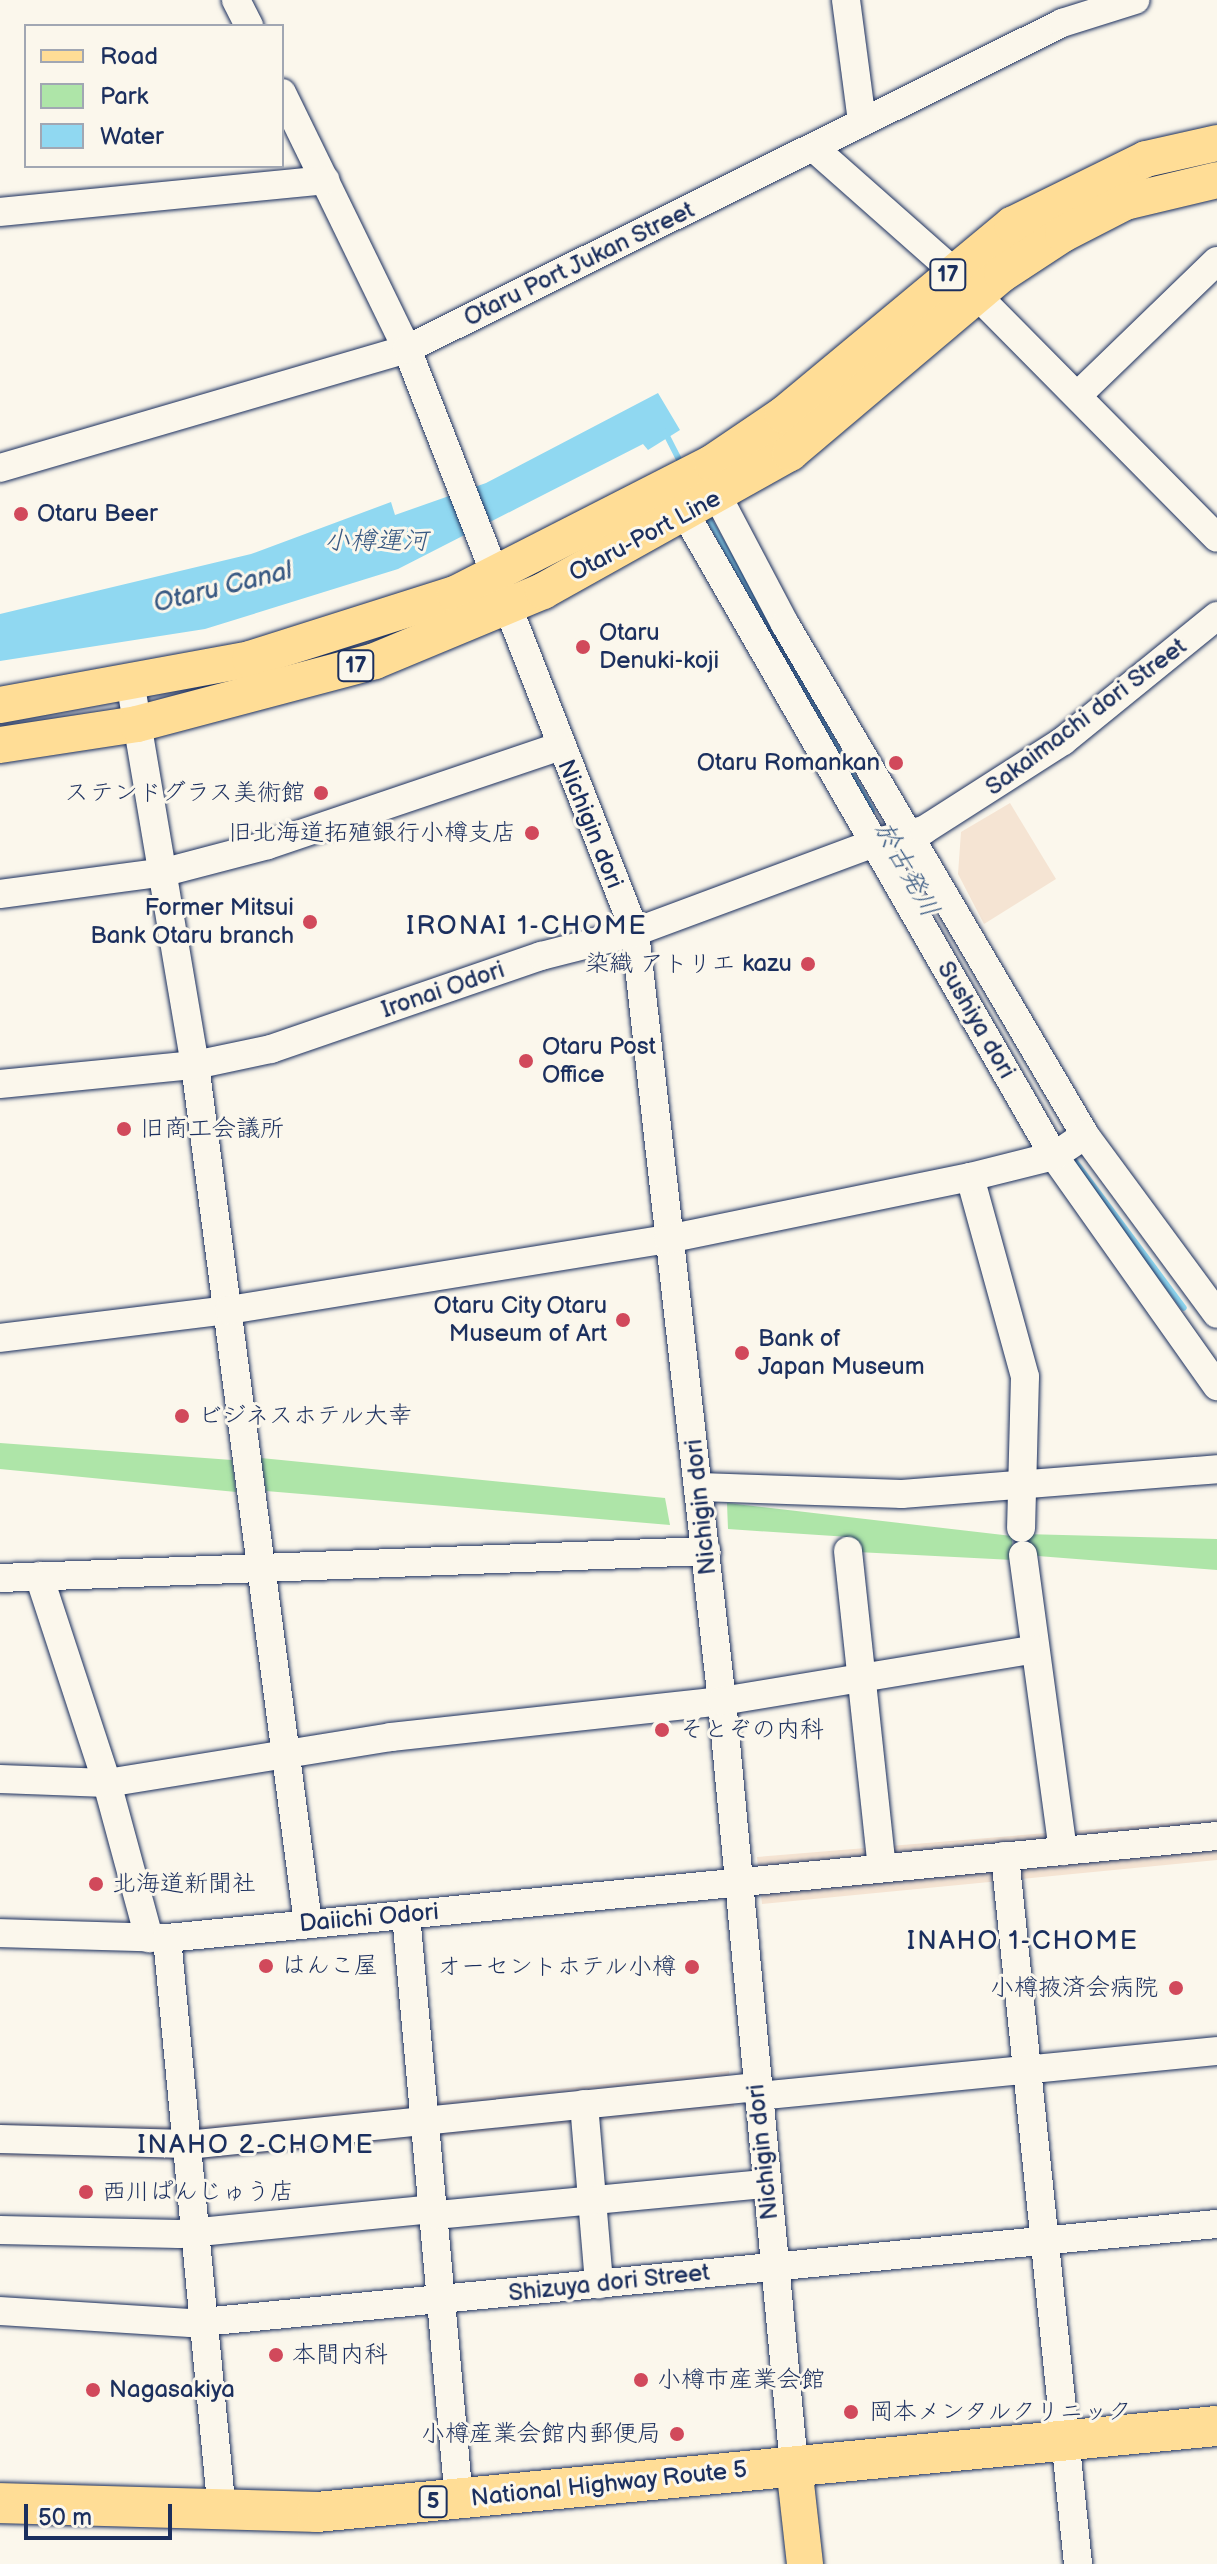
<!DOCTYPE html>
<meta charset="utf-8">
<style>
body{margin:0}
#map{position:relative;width:1217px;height:2564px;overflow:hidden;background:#fbf7ec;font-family:"Balsamiq Sans","Klee One",sans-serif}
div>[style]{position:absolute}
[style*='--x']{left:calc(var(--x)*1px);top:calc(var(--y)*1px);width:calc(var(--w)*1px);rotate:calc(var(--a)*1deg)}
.built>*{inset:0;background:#f5e4d3}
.green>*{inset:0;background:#aee5a8}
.water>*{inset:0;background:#90d8f1}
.stream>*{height:6px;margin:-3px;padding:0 3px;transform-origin:3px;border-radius:3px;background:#90d8f1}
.roads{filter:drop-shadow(0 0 2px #1b2f5e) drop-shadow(0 0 2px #1b2f5e)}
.minor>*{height:28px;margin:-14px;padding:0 14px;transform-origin:14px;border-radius:14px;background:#fbf7ec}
.major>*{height:36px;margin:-18px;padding:0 18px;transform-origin:18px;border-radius:18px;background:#ffdd96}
.highway>*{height:40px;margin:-20px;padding:0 20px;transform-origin:20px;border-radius:20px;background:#ffdd96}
.dots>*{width:22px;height:22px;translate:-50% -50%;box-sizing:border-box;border:4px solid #fbf7ec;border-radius:50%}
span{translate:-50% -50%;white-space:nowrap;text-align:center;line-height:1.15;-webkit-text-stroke:6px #fbf7ec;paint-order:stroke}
.shield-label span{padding:2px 6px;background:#fbf7ec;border:2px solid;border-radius:6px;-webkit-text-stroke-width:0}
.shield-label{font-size:22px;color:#1b2f5e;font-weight:700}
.street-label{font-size:24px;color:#1b2f5e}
.poi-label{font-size:24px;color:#1b2f5e}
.left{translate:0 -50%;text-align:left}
.right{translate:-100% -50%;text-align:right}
.water-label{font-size:26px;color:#385983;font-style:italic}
.neighbourhood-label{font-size:26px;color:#1b2f5e;letter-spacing:2px}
.legend{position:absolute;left:24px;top:24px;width:260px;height:144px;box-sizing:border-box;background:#fbf7ec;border:2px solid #a1a7b3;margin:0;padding:10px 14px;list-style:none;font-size:24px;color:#1b2f5e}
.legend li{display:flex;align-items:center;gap:16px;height:40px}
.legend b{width:40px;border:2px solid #a1a7b3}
.scale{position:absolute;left:24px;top:2504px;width:148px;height:36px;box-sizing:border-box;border:4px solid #1b2f5e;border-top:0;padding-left:10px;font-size:24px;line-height:28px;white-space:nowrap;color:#1b2f5e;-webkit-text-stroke:6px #fbf7ec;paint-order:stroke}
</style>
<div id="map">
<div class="built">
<i style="clip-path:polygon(1010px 803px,1056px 879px,984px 924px,958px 874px,961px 832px)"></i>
<i style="clip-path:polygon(1217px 1819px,1217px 1860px,762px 1904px,757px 1857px)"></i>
<i style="clip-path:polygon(729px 2071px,734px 2107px,199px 2160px,0 2157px,0 2123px,194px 2127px)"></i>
</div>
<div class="green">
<i style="clip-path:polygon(0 1443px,232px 1460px,236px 1492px,0 1469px)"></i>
<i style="clip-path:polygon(261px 1458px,665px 1498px,670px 1525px,266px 1491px)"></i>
<i style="clip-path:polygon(727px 1503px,1012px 1536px,1013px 1560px,857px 1552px,849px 1537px,728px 1529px)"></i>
<i style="clip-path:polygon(1024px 1534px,1217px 1539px,1217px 1570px,1025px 1555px)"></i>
</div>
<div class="water">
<i style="clip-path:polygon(658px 393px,680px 430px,648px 450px,643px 444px,398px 569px,205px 629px,0 661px,0 614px,251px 554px,391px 502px,395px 515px,486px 483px)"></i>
</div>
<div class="stream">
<i style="--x:665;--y:432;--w:36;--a:63"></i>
<i style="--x:706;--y:514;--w:340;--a:60.8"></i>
<i style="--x:1074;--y:1160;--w:184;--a:53.4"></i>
</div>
<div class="roads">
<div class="minor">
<i style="--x:236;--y:0;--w:29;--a:63"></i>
<i style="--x:846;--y:0;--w:123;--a:82.5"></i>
<i style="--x:282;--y:93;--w:285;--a:64"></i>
<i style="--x:407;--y:349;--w:626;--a:68.64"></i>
<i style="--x:635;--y:932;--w:774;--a:83.55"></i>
<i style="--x:722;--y:1701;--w:768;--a:84.62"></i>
<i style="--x:814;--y:148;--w:186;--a:41.5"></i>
<i style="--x:953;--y:271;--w:375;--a:45.3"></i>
<i style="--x:0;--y:212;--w:327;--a:-5.6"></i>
<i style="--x:1078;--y:395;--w:193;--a:-44"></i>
<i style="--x:0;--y:468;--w:424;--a:-16.3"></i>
<i style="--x:407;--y:349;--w:732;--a:-26.46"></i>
<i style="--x:1062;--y:23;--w:77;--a:-17.5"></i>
<i style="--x:718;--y:497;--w:144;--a:62.2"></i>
<i style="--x:785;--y:624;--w:593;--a:59.58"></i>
<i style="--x:1085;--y:1135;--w:222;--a:53.6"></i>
<i style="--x:686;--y:515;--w:739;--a:60.14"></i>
<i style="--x:1054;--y:1156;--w:282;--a:54.7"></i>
<i style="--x:130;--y:681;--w:389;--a:80.4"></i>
<i style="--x:195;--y:1065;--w:865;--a:82.5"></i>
<i style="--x:0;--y:894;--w:166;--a:-7.6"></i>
<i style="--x:165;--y:872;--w:106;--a:-14.7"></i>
<i style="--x:268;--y:845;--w:306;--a:-18.7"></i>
<i style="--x:0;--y:1084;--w:196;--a:-5.6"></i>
<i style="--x:195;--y:1065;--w:78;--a:-11.9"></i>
<i style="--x:271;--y:1049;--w:286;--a:-19"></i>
<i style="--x:541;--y:956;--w:97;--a:-14.3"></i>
<i style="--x:635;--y:932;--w:255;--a:-20.4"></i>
<i style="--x:874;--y:843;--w:52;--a:-14.6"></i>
<i style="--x:924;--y:830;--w:165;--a:-32.6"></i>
<i style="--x:1063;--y:741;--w:198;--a:-39.1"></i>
<i style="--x:970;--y:1177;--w:207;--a:74.6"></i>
<i style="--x:1025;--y:1377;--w:151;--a:91.5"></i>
<i style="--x:0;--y:1338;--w:231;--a:-7"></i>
<i style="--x:229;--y:1310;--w:445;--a:-9.2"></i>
<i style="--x:668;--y:1239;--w:308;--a:-11.6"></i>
<i style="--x:970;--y:1177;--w:87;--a:-14"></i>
<i style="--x:1054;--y:1156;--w:37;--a:-34"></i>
<i style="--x:700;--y:1487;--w:202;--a:2"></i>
<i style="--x:902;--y:1494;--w:316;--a:-4.5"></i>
<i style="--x:848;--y:1551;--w:319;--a:83.9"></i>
<i style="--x:1023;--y:1555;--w:299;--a:82.3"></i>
<i style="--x:39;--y:1576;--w:218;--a:71.8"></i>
<i style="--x:107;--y:1783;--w:161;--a:74.8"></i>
<i style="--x:0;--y:1578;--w:707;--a:-2.19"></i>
<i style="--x:0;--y:1779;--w:107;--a:2.1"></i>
<i style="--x:107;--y:1783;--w:288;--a:-9.2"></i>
<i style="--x:391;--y:1737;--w:333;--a:-6.2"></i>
<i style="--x:722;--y:1701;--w:317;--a:-9.4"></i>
<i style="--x:1005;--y:1856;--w:712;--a:84.11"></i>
<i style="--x:406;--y:1915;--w:587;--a:84.82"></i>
<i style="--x:0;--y:1933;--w:167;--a:1.7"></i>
<i style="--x:167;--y:1938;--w:1055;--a:-5.55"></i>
<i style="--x:167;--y:1938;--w:577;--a:84.53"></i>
<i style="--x:758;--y:2096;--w:461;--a:-5.6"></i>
<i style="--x:584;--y:2104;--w:181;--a:85.2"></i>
<i style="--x:0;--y:2139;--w:197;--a:1.5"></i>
<i style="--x:197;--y:2144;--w:563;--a:-5.81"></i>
<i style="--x:436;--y:2215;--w:331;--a:-5.4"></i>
<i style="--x:0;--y:2230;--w:179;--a:1.3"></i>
<i style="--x:179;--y:2234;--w:257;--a:-5.6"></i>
<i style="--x:0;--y:2311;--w:192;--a:3.6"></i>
<i style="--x:192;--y:2323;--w:1030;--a:-5.52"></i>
</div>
<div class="major">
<i style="--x:0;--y:705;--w:254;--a:-10.4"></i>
<i style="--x:250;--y:659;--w:215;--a:-17.6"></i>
<i style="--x:455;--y:594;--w:288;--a:-27"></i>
<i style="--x:712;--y:463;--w:86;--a:-34.1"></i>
<i style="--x:783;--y:415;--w:298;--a:-39.7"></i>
<i style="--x:1012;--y:225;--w:149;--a:-26.2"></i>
<i style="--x:1146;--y:159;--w:73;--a:-12.7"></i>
<i style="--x:0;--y:745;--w:139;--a:-8.7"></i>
<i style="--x:137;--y:724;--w:246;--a:-14.8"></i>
<i style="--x:375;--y:661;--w:182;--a:-22.6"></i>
<i style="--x:543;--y:591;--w:283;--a:-29.2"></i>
<i style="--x:790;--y:453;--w:277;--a:-40.2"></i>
<i style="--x:1002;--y:274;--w:73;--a:-33.3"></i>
<i style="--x:1063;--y:234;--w:70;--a:-27.3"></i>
<i style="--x:1125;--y:202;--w:95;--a:-13.4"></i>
<i style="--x:794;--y:2466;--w:99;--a:83.6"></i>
</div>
<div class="highway">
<i style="--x:0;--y:2503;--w:317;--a:1.6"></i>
<i style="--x:317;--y:2512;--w:904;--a:-5.46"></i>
</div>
</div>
<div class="dots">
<i style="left:21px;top:514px;background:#d1495b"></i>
<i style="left:583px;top:647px;background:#d1495b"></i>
<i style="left:896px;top:763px;background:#d1495b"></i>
<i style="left:321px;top:793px;background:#d1495b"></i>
<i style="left:532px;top:833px;background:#d1495b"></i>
<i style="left:310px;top:922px;background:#d1495b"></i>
<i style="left:808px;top:964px;background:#d1495b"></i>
<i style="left:526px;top:1061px;background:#d1495b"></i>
<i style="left:124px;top:1129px;background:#d1495b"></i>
<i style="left:623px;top:1320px;background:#d1495b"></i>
<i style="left:742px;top:1353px;background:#d1495b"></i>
<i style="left:182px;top:1416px;background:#d1495b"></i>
<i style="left:662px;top:1730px;background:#d1495b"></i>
<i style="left:96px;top:1884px;background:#d1495b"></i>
<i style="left:266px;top:1966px;background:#d1495b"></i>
<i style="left:692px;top:1967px;background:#d1495b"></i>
<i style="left:1176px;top:1988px;background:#d1495b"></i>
<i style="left:86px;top:2192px;background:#d1495b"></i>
<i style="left:276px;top:2355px;background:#d1495b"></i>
<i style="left:641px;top:2380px;background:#d1495b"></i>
<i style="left:93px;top:2390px;background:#d1495b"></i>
<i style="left:851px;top:2412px;background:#d1495b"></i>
<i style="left:677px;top:2434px;background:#d1495b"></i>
</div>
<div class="shield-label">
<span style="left:948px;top:275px">17</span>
<span style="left:356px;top:666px">17</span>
<span style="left:433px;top:2502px">5</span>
</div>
<div class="street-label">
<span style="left:579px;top:264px;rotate:-26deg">Otaru Port Jukan Street</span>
<span style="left:645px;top:536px;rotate:-28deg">Otaru-Port Line</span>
<span style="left:1086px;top:717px;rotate:-37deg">Sakaimachi dori Street</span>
<span style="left:590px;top:824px;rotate:68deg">Nichigin dori</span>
<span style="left:443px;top:990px;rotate:-19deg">Ironai Odori</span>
<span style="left:976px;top:1020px;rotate:60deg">Sushiya dori</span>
<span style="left:701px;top:1507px;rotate:-96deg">Nichigin dori</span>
<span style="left:369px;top:1918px;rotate:-5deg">Daiichi Odori</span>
<span style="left:763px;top:2152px;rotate:-96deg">Nichigin dori</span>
<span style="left:609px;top:2283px;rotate:-6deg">Shizuya dori Street</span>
<span style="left:609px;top:2484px;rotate:-6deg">National Highway Route 5</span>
</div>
<div class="poi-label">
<span class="left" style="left:37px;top:514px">Otaru Beer</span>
<span class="left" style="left:599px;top:647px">Otaru<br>Denuki-koji</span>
<span class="right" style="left:880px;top:763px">Otaru Romankan</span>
<span class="right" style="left:305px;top:793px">ステンドグラス美術館</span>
<span class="right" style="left:516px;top:833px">旧北海道拓殖銀行小樽支店</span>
<span class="right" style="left:294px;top:922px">Former Mitsui<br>Bank Otaru branch</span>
<span class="right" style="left:792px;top:964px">染織 アトリエ kazu</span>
<span class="left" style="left:542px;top:1061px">Otaru Post<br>Office</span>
<span class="left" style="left:140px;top:1129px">旧商工会議所</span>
<span class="right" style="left:607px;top:1320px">Otaru City Otaru<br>Museum of Art</span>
<span class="left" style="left:758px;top:1353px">Bank of<br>Japan Museum</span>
<span class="left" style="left:198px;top:1416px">ビジネスホテル大幸</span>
<span class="left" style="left:680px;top:1730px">そとぞの内科</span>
<span class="left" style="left:112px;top:1884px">北海道新聞社</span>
<span class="left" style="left:282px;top:1966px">はんこ屋</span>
<span class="right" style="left:676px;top:1967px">オーセントホテル小樽</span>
<span class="right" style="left:1158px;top:1988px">小樽掖済会病院</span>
<span class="left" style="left:102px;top:2192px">西川ぱんじゅう店</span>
<span class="left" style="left:292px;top:2355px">本間内科</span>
<span class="left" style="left:657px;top:2380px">小樽市産業会館</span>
<span class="left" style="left:109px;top:2390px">Nagasakiya</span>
<span class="left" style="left:869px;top:2412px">岡本メンタルクリニック</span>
<span class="right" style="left:661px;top:2434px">小樽産業会館内郵便局</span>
</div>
<div class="water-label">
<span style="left:376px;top:542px">小樽運河</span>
<span style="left:223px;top:588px;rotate:-14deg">Otaru Canal</span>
<span style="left:906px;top:870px;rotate:61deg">於古発川</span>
</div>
<div class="neighbourhood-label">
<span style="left:527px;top:927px">IRONAI 1-CHOME</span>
<span style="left:1023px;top:1942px">INAHO 1-CHOME</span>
<span style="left:256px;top:2146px">INAHO 2-CHOME</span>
</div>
<ul class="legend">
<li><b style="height:10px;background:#ffdd96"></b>Road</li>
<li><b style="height:22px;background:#aee5a8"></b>Park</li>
<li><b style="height:22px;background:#90d8f1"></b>Water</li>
</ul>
<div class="scale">50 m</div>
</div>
